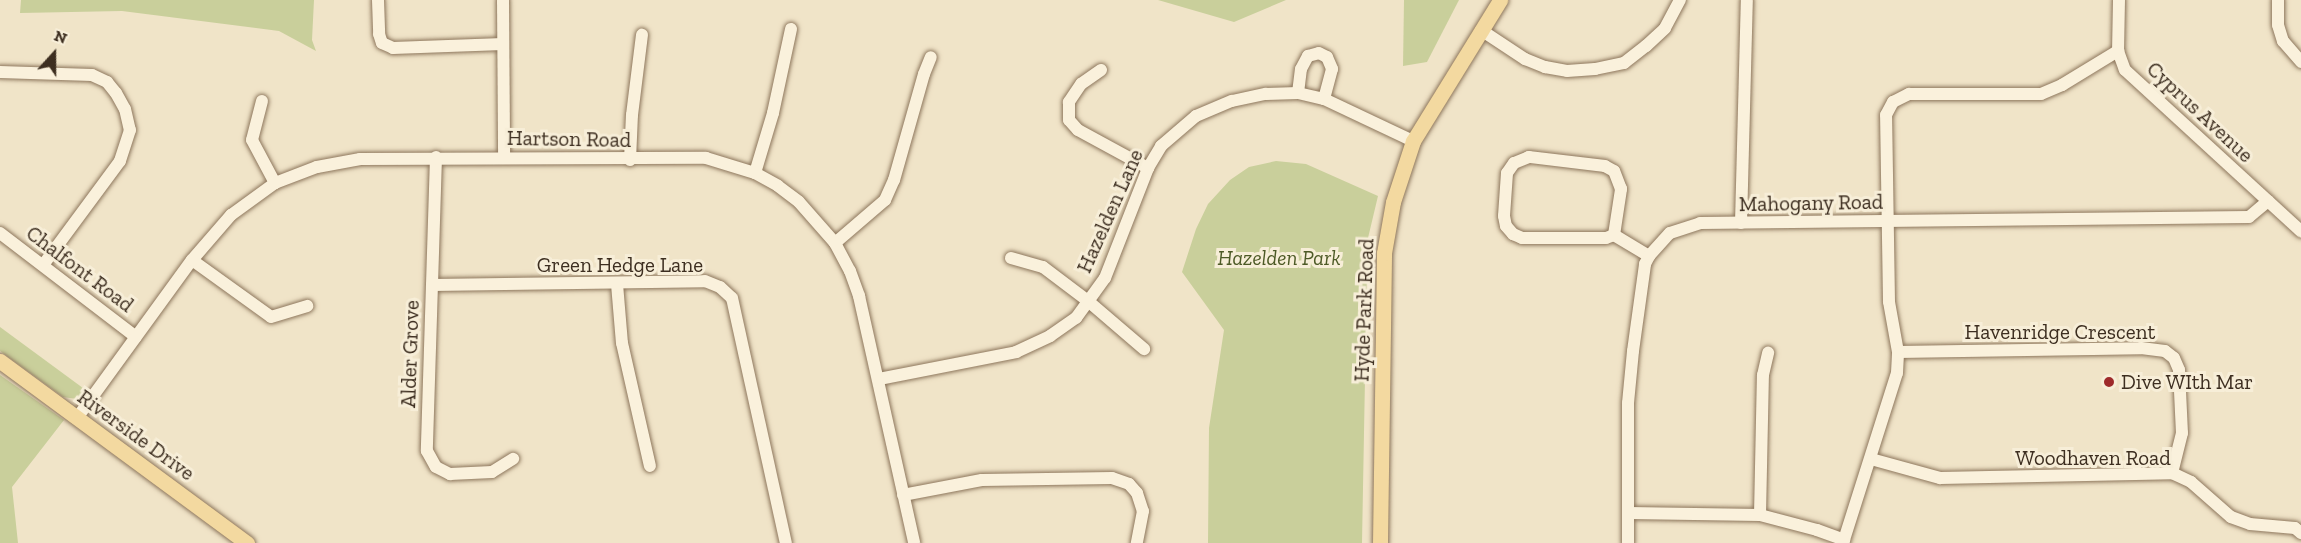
<!DOCTYPE html>
<style>
body{margin:0}
#map{position:relative;width:2301px;height:543px;overflow:hidden;background:#f0e4c8;font-family:"Zilla Slab",serif}
div>[style]{position:absolute}
[style*='--x']{left:calc(var(--x)*1px);top:calc(var(--y)*1px);width:calc(var(--w)*1px);rotate:calc(var(--a)*1deg)}
.green>*{inset:0;background:#c9cf9b}
.roads{filter:drop-shadow(0 0 2px #8d765c) drop-shadow(0 0 2px #8d765c)}
.minor>*{height:12px;margin:-6px;padding:0 6px;transform-origin:6px;border-radius:6px;background:#faf1dc}
.major>*{height:15px;margin:-7.5px;padding:0 7.5px;transform-origin:7.5px;border-radius:7.5px;background:#f3d9a0}
.dots>*{width:16px;height:16px;translate:-50% -50%;box-sizing:border-box;border:3px solid #f7eed8;border-radius:50%}
span{translate:-50% -50%;white-space:nowrap;text-align:center;line-height:1.15;-webkit-text-stroke:6px #f7eed8;paint-order:stroke}
.street-label{font-size:21px;color:#3d2e20}
.park-label{font-size:21px;color:#4d5a26;font-style:italic}
.poi-label{font-size:21px;color:#3d2e20}
.left{translate:0 -50%;text-align:left}
.north{position:absolute;left:24px;top:24px;width:60px;height:60px;-webkit-text-stroke:4px #f7eed8;paint-order:stroke;rotate:21deg;font-size:16px;font-weight:700;line-height:24px;text-align:center;color:#3d2e20}
.north::after{content:'';display:block;margin:auto;width:21px;height:27px;background:#3d2e20;clip-path:polygon(50% 0,100% 100%,50% 72%,0 100%)}
</style>
<div id="map">
<div class="green">
<i style="clip-path:polygon(21px 0,314px 0,312px 40px,316px 51px,279px 31px,122px 11px,20px 13px)"></i>
<i style="clip-path:polygon(1158px 0,1286px 0,1234px 22px)"></i>
<i style="clip-path:polygon(1404px 0,1459px 0,1427px 62px,1403px 66px)"></i>
<i style="clip-path:polygon(1276px 161px,1306px 164px,1378px 196px,1368px 238px,1367px 268px,1362px 543px,1208px 543px,1209px 428px,1224px 330px,1182px 272px,1196px 229px,1208px 204px,1230px 180px,1249px 167px)"></i>
<i style="clip-path:polygon(0 327px,87px 391px,77px 399px,63px 397px,0 351px)"></i>
<i style="clip-path:polygon(0 375px,64px 420px,12px 487px,18px 543px,0 543px)"></i>
</div>
<div class="roads">
<div class="minor">
<i style="--x:378;--y:0;--w:34;--a:88"></i>
<i style="--x:379;--y:34;--w:9;--a:72"></i>
<i style="--x:382;--y:43;--w:12;--a:24"></i>
<i style="--x:393;--y:48;--w:110;--a:-2.1"></i>
<i style="--x:503;--y:0;--w:158;--a:89.6"></i>
<i style="--x:2119;--y:0;--w:51;--a:91.1"></i>
<i style="--x:2118;--y:51;--w:20;--a:70"></i>
<i style="--x:2125;--y:70;--w:239;--a:42.5"></i>
<i style="--x:2278;--y:0;--w:25;--a:90"></i>
<i style="--x:2278;--y:25;--w:17;--a:73"></i>
<i style="--x:2283;--y:41;--w:28;--a:49"></i>
<i style="--x:1481;--y:30;--w:53;--a:33.4"></i>
<i style="--x:1525;--y:59;--w:22;--a:22"></i>
<i style="--x:1545;--y:67;--w:22;--a:10"></i>
<i style="--x:1567;--y:71;--w:28;--a:-4"></i>
<i style="--x:1595;--y:69;--w:30;--a:-12"></i>
<i style="--x:1624;--y:63;--w:28;--a:-38"></i>
<i style="--x:1646;--y:46;--w:26;--a:-43"></i>
<i style="--x:1665;--y:28;--w:32;--a:-62"></i>
<i style="--x:1101;--y:70;--w:24;--a:145"></i>
<i style="--x:1081;--y:84;--w:22;--a:124"></i>
<i style="--x:1069;--y:102;--w:18;--a:90"></i>
<i style="--x:1069;--y:120;--w:13;--a:48"></i>
<i style="--x:1078;--y:130;--w:80;--a:28.5"></i>
<i style="--x:0;--y:72;--w:92;--a:1.9"></i>
<i style="--x:92;--y:75;--w:17;--a:25"></i>
<i style="--x:107;--y:82;--w:14;--a:51"></i>
<i style="--x:116;--y:93;--w:18;--a:61"></i>
<i style="--x:125;--y:109;--w:22;--a:77"></i>
<i style="--x:130;--y:130;--w:33;--a:108"></i>
<i style="--x:120;--y:161;--w:129;--a:126.5"></i>
<i style="--x:1298;--y:93;--w:24;--a:-83"></i>
<i style="--x:1301;--y:69;--w:15;--a:-62"></i>
<i style="--x:1308;--y:56;--w:11;--a:-15"></i>
<i style="--x:1319;--y:53;--w:9;--a:27"></i>
<i style="--x:1327;--y:57;--w:13;--a:67"></i>
<i style="--x:1332;--y:69;--w:31;--a:105"></i>
<i style="--x:262;--y:101;--w:40;--a:104.4"></i>
<i style="--x:252;--y:140;--w:49;--a:61.9"></i>
<i style="--x:436;--y:157;--w:294;--a:91.8"></i>
<i style="--x:427;--y:451;--w:18;--a:61"></i>
<i style="--x:436;--y:467;--w:16;--a:27"></i>
<i style="--x:450;--y:474;--w:42;--a:-2.7"></i>
<i style="--x:492;--y:472;--w:25;--a:-32"></i>
<i style="--x:630;--y:160;--w:45;--a:-87.5"></i>
<i style="--x:632;--y:115;--w:81;--a:-82.9"></i>
<i style="--x:755;--y:173;--w:63;--a:-73.3"></i>
<i style="--x:773;--y:113;--w:86;--a:-77.9"></i>
<i style="--x:1741;--y:223;--w:223;--a:-88.5"></i>
<i style="--x:0;--y:233;--w:171;--a:37.4"></i>
<i style="--x:1614;--y:235;--w:47;--a:-81.3"></i>
<i style="--x:1621;--y:189;--w:19;--a:-111"></i>
<i style="--x:1614;--y:171;--w:10;--a:-151"></i>
<i style="--x:1605;--y:166;--w:77;--a:-173.2"></i>
<i style="--x:1529;--y:157;--w:16;--a:158"></i>
<i style="--x:1514;--y:163;--w:12;--a:125"></i>
<i style="--x:1507;--y:173;--w:43;--a:94"></i>
<i style="--x:1504;--y:216;--w:10;--a:79"></i>
<i style="--x:1506;--y:226;--w:11;--a:49"></i>
<i style="--x:1513;--y:234;--w:10;--a:24"></i>
<i style="--x:1522;--y:238;--w:84;--a:0"></i>
<i style="--x:1606;--y:238;--w:9;--a:-21"></i>
<i style="--x:1614;--y:235;--w:41;--a:31"></i>
<i style="--x:835;--y:243;--w:66;--a:-40.7"></i>
<i style="--x:885;--y:200;--w:22;--a:-66"></i>
<i style="--x:894;--y:180;--w:110;--a:-74.2"></i>
<i style="--x:924;--y:74;--w:18;--a:-68"></i>
<i style="--x:1011;--y:258;--w:33;--a:16"></i>
<i style="--x:1043;--y:267;--w:56;--a:37.1"></i>
<i style="--x:1088;--y:301;--w:74;--a:40.6"></i>
<i style="--x:192;--y:260;--w:97;--a:35.8"></i>
<i style="--x:271;--y:317;--w:38;--a:-17"></i>
<i style="--x:617;--y:284;--w:59;--a:85.2"></i>
<i style="--x:622;--y:343;--w:126;--a:77.2"></i>
<i style="--x:432;--y:285;--w:273;--a:-0.8"></i>
<i style="--x:705;--y:281;--w:16;--a:22"></i>
<i style="--x:720;--y:287;--w:16;--a:43"></i>
<i style="--x:732;--y:298;--w:251;--a:77.6"></i>
<i style="--x:1898;--y:352;--w:243;--a:-0.9"></i>
<i style="--x:2141;--y:348;--w:24;--a:7"></i>
<i style="--x:2165;--y:351;--w:11;--a:38"></i>
<i style="--x:2174;--y:358;--w:13;--a:67"></i>
<i style="--x:2179;--y:370;--w:63;--a:87.3"></i>
<i style="--x:2182;--y:433;--w:41;--a:104"></i>
<i style="--x:879;--y:379;--w:140;--a:-11.1"></i>
<i style="--x:1016;--y:352;--w:38;--a:-25"></i>
<i style="--x:1050;--y:336;--w:32;--a:-35"></i>
<i style="--x:1076;--y:318;--w:49;--a:-54.1"></i>
<i style="--x:1105;--y:278;--w:118;--a:-68.6"></i>
<i style="--x:1148;--y:168;--w:26;--a:-59"></i>
<i style="--x:1161;--y:146;--w:46;--a:-40.6"></i>
<i style="--x:1196;--y:116;--w:39;--a:-23"></i>
<i style="--x:1232;--y:101;--w:35;--a:-12"></i>
<i style="--x:1266;--y:94;--w:32;--a:-2"></i>
<i style="--x:1298;--y:93;--w:27;--a:13"></i>
<i style="--x:1324;--y:99;--w:98;--a:25.3"></i>
<i style="--x:77;--y:418;--w:195;--a:-54"></i>
<i style="--x:192;--y:260;--w:60;--a:-49.1"></i>
<i style="--x:231;--y:215;--w:54;--a:-36"></i>
<i style="--x:275;--y:183;--w:45;--a:-20.9"></i>
<i style="--x:317;--y:167;--w:44;--a:-10.5"></i>
<i style="--x:360;--y:159;--w:346;--a:-0.2"></i>
<i style="--x:706;--y:158;--w:51;--a:17"></i>
<i style="--x:755;--y:173;--w:26;--a:29"></i>
<i style="--x:778;--y:186;--w:26;--a:37"></i>
<i style="--x:799;--y:202;--w:55;--a:48.7"></i>
<i style="--x:835;--y:243;--w:32;--a:62"></i>
<i style="--x:850;--y:271;--w:27;--a:70"></i>
<i style="--x:859;--y:296;--w:253;--a:77.4"></i>
<i style="--x:1871;--y:459;--w:72;--a:15.4"></i>
<i style="--x:1940;--y:478;--w:232;--a:-1.2"></i>
<i style="--x:2172;--y:473;--w:21;--a:25"></i>
<i style="--x:2191;--y:482;--w:53;--a:41.2"></i>
<i style="--x:2231;--y:517;--w:20;--a:20"></i>
<i style="--x:2250;--y:524;--w:45;--a:5.1"></i>
<i style="--x:2295;--y:528;--w:8;--a:40"></i>
<i style="--x:903;--y:495;--w:80;--a:-10.8"></i>
<i style="--x:982;--y:480;--w:130;--a:-0.9"></i>
<i style="--x:1112;--y:478;--w:18;--a:19"></i>
<i style="--x:1129;--y:484;--w:12;--a:48"></i>
<i style="--x:1137;--y:493;--w:19;--a:72"></i>
<i style="--x:1143;--y:511;--w:33;--a:101"></i>
<i style="--x:1629;--y:513;--w:131;--a:0.9"></i>
<i style="--x:1760;--y:515;--w:59;--a:14.7"></i>
<i style="--x:1817;--y:530;--w:29;--a:20"></i>
<i style="--x:1760;--y:515;--w:140;--a:-88.8"></i>
<i style="--x:1763;--y:375;--w:23;--a:-77"></i>
<i style="--x:1628;--y:543;--w:140;--a:-90"></i>
<i style="--x:1628;--y:403;--w:52;--a:-84.5"></i>
<i style="--x:1633;--y:351;--w:88;--a:-82.1"></i>
<i style="--x:1645;--y:264;--w:9;--a:-63"></i>
<i style="--x:1649;--y:256;--w:31;--a:-48"></i>
<i style="--x:1670;--y:233;--w:32;--a:-18"></i>
<i style="--x:1700;--y:223;--w:549;--a:-0.63"></i>
<i style="--x:2249;--y:217;--w:25;--a:-40"></i>
<i style="--x:1843;--y:543;--w:178;--a:-72.4"></i>
<i style="--x:1897;--y:373;--w:21;--a:-87"></i>
<i style="--x:1898;--y:352;--w:51;--a:-100.2"></i>
<i style="--x:1889;--y:302;--w:187;--a:-90.9"></i>
<i style="--x:1886;--y:115;--w:15;--a:-62"></i>
<i style="--x:1893;--y:102;--w:18;--a:-27"></i>
<i style="--x:1909;--y:94;--w:132;--a:0"></i>
<i style="--x:2041;--y:94;--w:23;--a:-23"></i>
<i style="--x:2062;--y:85;--w:66;--a:-31.3"></i>
</div>
<div class="major">
<i style="--x:0;--y:361;--w:307;--a:36.4"></i>
<i style="--x:1380;--y:543;--w:290;--a:-89.2"></i>
<i style="--x:1384;--y:253;--w:52;--a:-80"></i>
<i style="--x:1393;--y:202;--w:64;--a:-71.8"></i>
<i style="--x:1413;--y:141;--w:166;--a:-58.3"></i>
</div>
</div>
<div class="dots">
<i style="left:2109px;top:382px;background:#9e2a2b"></i>
</div>
<div class="street-label">
<span style="left:2200px;top:112px;rotate:43deg">Cyprus Avenue</span>
<span style="left:569px;top:139px;rotate:1deg">Hartson Road</span>
<span style="left:1811px;top:203px;rotate:-1deg">Mahogany Road</span>
<span style="left:1110px;top:211px;rotate:-66deg">Hazelden Lane</span>
<span style="left:620px;top:265px">Green Hedge Lane</span>
<span style="left:80px;top:269px;rotate:37deg">Chalfont Road</span>
<span style="left:1364px;top:310px;rotate:-88deg">Hyde Park Road</span>
<span style="left:2060px;top:332px">Havenridge Crescent</span>
<span style="left:410px;top:354px;rotate:-88deg">Alder Grove</span>
<span style="left:136px;top:435px;rotate:36deg">Riverside Drive</span>
<span style="left:2093px;top:458px">Woodhaven Road</span>
</div>
<div class="park-label">
<span style="left:1279px;top:258px">Hazelden Park</span>
</div>
<div class="poi-label">
<span class="left" style="left:2121px;top:382px">Dive WIth Mar</span>
</div>
<div class="north">N</div>
</div>
